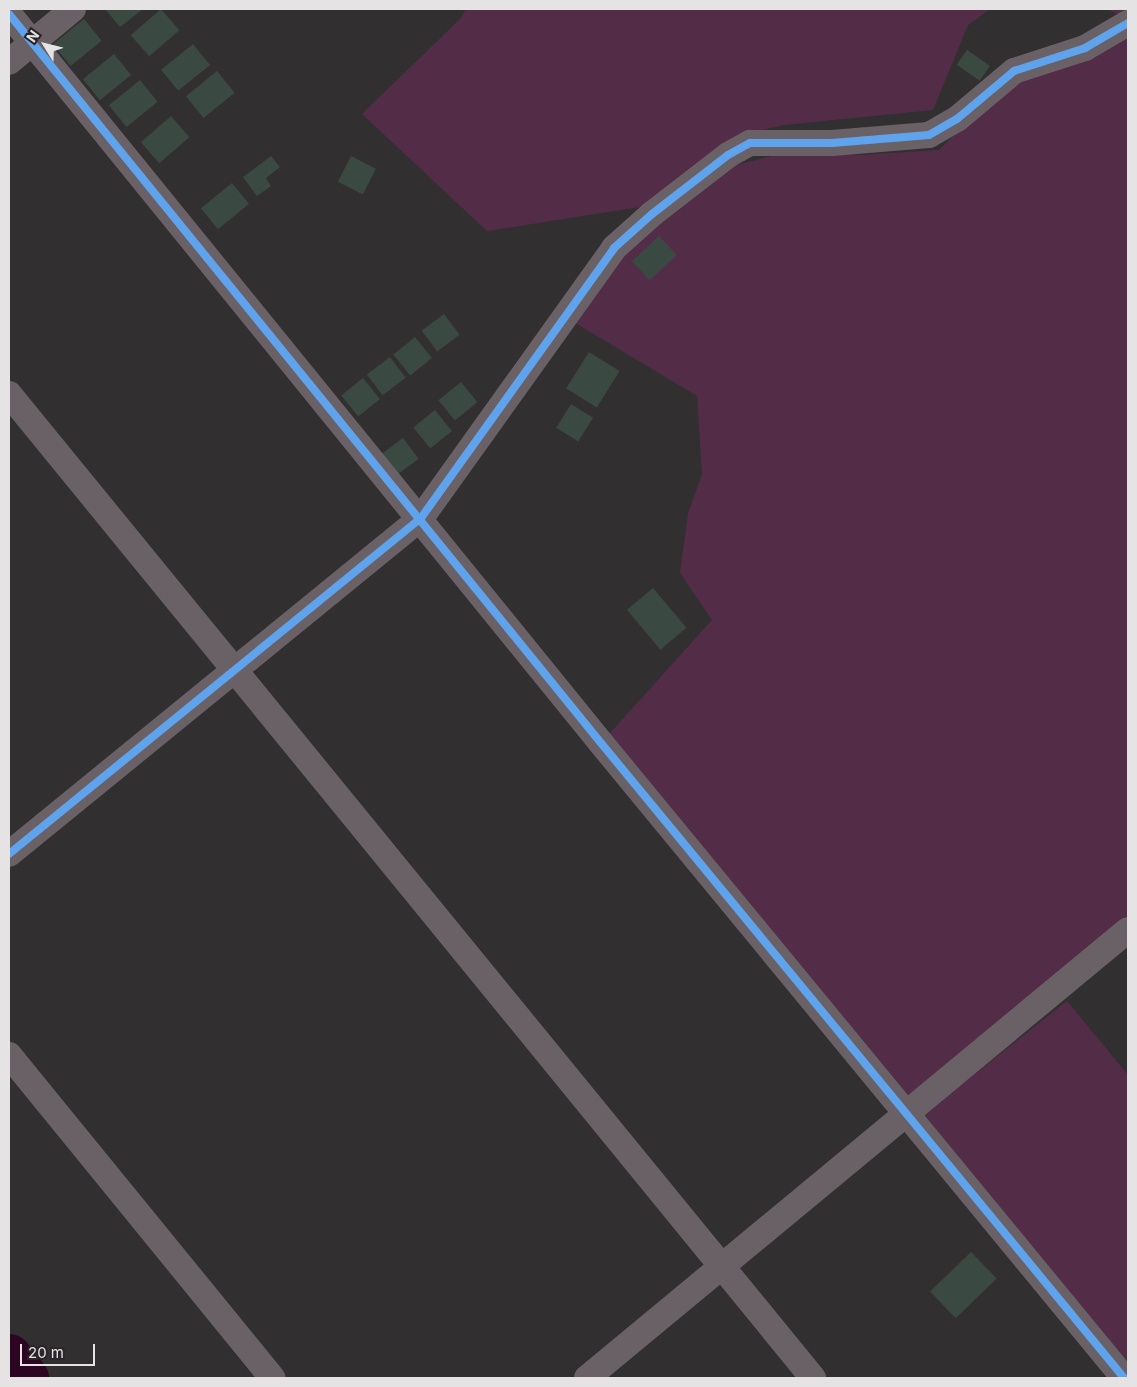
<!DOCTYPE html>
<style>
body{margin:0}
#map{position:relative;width:1137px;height:1387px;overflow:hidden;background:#322f31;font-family:Inter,sans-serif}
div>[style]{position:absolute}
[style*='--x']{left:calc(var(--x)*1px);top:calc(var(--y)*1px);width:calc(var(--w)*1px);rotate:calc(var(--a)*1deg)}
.green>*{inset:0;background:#532d47}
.river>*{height:45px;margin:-22.5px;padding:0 22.5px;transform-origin:22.5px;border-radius:22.5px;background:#2c0522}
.building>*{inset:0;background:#3a4942;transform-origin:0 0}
.minor>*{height:26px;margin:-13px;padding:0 13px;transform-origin:13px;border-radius:13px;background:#6a6167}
.cycleway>*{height:8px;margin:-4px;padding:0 4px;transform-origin:4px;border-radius:4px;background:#60a3ed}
span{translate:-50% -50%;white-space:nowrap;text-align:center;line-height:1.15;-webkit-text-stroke:4px #292427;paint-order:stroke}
.frame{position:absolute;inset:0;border:10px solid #e6e3e5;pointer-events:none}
.north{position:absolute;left:20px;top:20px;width:50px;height:50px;-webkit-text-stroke:4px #292427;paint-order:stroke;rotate:306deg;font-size:14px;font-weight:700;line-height:20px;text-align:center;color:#e6e3e5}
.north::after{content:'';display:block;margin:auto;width:18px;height:22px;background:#e6e3e5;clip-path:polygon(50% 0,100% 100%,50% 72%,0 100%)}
.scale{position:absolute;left:20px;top:1344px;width:75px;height:22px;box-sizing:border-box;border:2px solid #e6e3e5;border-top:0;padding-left:6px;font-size:15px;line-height:18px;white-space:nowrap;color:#e6e3e5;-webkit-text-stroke:4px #292427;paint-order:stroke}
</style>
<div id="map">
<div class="green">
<i style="clip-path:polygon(466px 9px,990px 9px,968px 25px,933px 110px,784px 125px,745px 134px,659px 204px,487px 231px,362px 114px,461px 18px)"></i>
<i style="clip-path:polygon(1108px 9px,1128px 9px,1128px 925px,911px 1110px,601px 743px,712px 620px,680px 573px,688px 514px,702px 474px,697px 396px,567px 318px,625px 252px,736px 165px,793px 151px,860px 155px,939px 150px,1007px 83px,1122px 17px)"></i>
<i style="clip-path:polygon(1067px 1001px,1128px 1075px,1128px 1377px,924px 1114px)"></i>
</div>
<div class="river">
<i style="--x:9;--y:1356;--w:28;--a:52"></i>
</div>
<div class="building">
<i style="clip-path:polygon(105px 9px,143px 9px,120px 27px)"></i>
<i style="left:161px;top:9px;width:28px;height:40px;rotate:49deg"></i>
<i style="left:84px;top:19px;width:28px;height:40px;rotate:51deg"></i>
<i style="left:193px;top:44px;width:27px;height:41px;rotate:51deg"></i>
<i style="left:967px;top:50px;width:28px;height:18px;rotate:35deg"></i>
<i style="left:114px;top:54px;width:27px;height:40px;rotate:51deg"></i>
<i style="left:217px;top:71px;width:28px;height:40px;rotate:51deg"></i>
<i style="left:140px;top:80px;width:28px;height:40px;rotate:51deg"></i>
<i style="left:171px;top:116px;width:28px;height:40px;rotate:49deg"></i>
<i style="clip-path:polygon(271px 156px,280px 167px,266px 178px,271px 186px,257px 196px,243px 177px)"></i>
<i style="left:351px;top:156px;width:28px;height:29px;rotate:27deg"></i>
<i style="left:232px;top:183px;width:27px;height:40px;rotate:51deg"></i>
<i style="left:659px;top:236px;width:26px;height:37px;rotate:47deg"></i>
<i style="left:444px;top:314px;width:26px;height:28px;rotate:53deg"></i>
<i style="left:415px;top:337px;width:27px;height:28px;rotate:51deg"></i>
<i style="left:589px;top:352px;width:36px;height:43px;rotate:32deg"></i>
<i style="left:390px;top:357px;width:26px;height:29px;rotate:53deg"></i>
<i style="left:363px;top:378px;width:27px;height:28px;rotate:51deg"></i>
<i style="left:461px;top:382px;width:26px;height:29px;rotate:51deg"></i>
<i style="left:571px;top:404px;width:26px;height:28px;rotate:32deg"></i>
<i style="left:435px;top:410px;width:27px;height:28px;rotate:51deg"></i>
<i style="left:403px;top:438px;width:26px;height:28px;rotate:53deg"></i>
<i style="left:653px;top:588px;width:52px;height:34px;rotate:50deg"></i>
<i style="left:971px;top:1252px;width:37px;height:57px;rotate:46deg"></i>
</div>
<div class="minor">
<i style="--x:9;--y:14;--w:939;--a:50.92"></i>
<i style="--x:601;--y:743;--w:823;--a:50.52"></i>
<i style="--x:9;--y:62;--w:83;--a:-39.6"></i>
<i style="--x:9;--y:394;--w:1271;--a:50.75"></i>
<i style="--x:9;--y:854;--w:532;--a:-39.2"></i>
<i style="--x:421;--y:518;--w:332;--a:-54.4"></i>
<i style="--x:614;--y:248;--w:51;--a:-41.8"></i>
<i style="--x:652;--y:214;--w:96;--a:-37.8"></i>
<i style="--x:728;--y:155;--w:25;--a:-29"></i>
<i style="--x:750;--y:143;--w:82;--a:0"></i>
<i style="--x:832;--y:143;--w:97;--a:-4.7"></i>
<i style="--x:929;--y:135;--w:32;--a:-30"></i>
<i style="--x:957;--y:119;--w:75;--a:-40.1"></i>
<i style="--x:1014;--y:71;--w:75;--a:-17.9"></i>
<i style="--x:1085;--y:48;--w:50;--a:-30.2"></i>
<i style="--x:9;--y:1055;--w:417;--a:50.8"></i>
<i style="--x:587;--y:1378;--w:702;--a:-39.63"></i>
</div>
<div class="cycleway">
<i style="--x:9;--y:14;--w:939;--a:50.92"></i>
<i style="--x:601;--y:743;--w:823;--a:50.52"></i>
<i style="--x:9;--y:854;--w:532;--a:-39.2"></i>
<i style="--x:421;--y:518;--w:332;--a:-54.4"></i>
<i style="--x:614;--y:248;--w:51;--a:-41.8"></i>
<i style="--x:652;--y:214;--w:96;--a:-37.8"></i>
<i style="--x:728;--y:155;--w:25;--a:-29"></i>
<i style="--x:750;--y:143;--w:82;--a:0"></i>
<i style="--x:832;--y:143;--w:97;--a:-4.7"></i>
<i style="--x:929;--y:135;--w:32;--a:-30"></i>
<i style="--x:957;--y:119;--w:75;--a:-40.1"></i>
<i style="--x:1014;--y:71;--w:75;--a:-17.9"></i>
<i style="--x:1085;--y:48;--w:50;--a:-30.2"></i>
</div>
<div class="frame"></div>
<div class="north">N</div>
<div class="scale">20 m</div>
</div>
